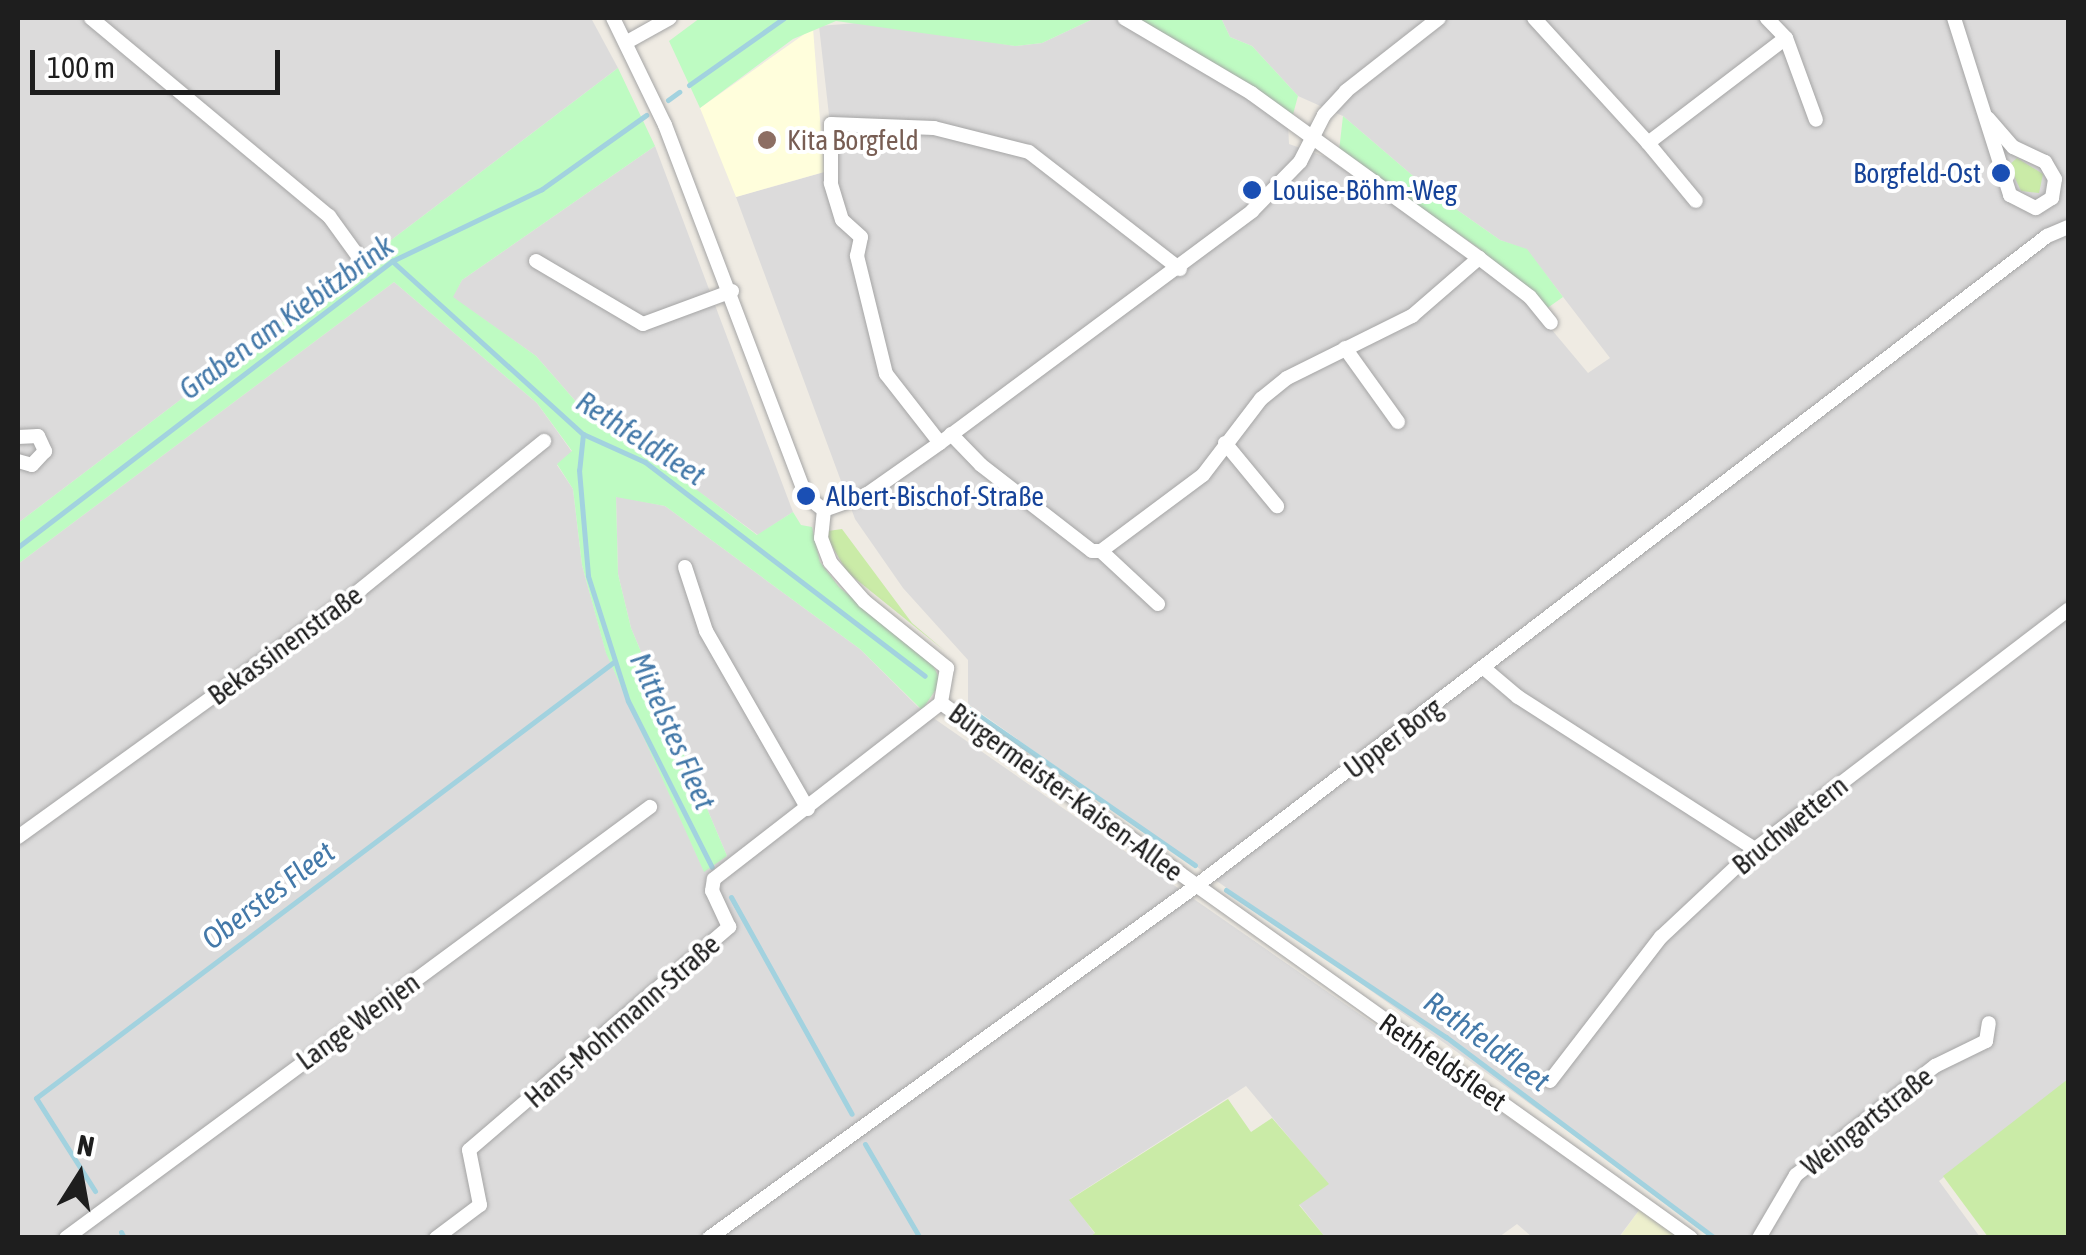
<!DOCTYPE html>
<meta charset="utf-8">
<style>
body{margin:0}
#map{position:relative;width:2086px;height:1255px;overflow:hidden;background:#efebe3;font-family:"Asap Condensed",sans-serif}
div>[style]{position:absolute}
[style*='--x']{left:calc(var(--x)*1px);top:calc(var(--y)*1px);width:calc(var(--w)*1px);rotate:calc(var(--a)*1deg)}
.residential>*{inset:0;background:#dcdbdb}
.education>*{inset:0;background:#fffedc}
.farmland>*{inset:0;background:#edefcd}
.grass>*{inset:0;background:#caeba7}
.park>*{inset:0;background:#befbc2}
.stream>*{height:5px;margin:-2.5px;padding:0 2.5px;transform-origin:2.5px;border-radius:2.5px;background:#a2d2df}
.roads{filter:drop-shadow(0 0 2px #a5a5a5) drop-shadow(0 0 2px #a5a5a5)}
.street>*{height:14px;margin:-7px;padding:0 7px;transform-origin:7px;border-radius:7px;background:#fff}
.dots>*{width:28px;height:28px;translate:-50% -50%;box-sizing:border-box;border:5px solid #fff;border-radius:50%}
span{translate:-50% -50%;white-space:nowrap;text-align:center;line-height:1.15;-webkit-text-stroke:8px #fff;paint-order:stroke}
.education-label{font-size:28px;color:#785e54}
.left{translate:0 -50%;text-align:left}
.transit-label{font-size:28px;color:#164399}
.right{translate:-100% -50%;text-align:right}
.street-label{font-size:28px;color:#1e1e1e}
.water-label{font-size:30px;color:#4479a9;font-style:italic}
.frame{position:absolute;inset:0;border:20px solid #1e1e1e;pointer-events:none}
.north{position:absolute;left:30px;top:1125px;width:100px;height:100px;-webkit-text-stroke:8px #fff;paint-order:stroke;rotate:11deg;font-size:28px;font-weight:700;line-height:40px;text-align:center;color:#1e1e1e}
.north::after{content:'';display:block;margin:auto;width:35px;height:45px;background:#1e1e1e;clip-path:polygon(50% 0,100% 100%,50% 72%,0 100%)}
.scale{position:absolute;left:30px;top:50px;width:250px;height:45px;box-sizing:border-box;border:5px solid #1e1e1e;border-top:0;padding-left:12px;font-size:30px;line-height:35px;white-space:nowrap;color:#1e1e1e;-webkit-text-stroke:8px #fff;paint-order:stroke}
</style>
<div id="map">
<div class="residential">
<i style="clip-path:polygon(18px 18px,591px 18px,618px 68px,18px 523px)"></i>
<i style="clip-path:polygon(1095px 18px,1120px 18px,1288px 124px,1289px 144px,1326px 157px,1526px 299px,1588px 373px,1610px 358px,1527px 250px,1500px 240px,1433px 193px,1343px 116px,1298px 96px,1252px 46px,1230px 37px,1221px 18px,2068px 18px,2068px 1081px,1939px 1181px,1980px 1237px,1717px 1237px,968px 704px,968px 660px,903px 588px,855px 519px,736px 197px,835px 169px,819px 26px,870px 22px,1015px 46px,1042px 43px)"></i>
<i style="clip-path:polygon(655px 146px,793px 512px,758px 535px,676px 475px,649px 442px,585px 412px,536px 356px,452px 297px,462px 280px)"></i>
<i style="clip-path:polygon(394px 282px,537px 403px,572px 452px,557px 465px,573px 489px,582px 565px,606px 652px,704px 871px,727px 856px,631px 628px,618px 574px,616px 496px,665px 506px,860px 649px,919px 708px,1640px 1209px,1619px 1237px,1532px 1237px,1517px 1224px,1499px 1237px,1325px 1237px,1299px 1204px,1328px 1184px,1246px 1086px,1070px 1199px,1095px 1234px,1090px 1237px,18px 1237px,18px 564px)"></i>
</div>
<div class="education">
<i style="clip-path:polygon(813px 28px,824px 172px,736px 197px,700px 108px)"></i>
</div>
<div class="farmland">
<i style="clip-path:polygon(1640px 1209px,1678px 1237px,1619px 1238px)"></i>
</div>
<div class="grass">
<i style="clip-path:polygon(2017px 158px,2043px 174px,2039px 193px,2021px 191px,2009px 165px)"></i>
<i style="clip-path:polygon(842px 529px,912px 623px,945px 651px,847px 572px,828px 539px,828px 531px)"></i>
<i style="clip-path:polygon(2068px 1079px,2068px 1237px,1988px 1237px,1943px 1176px)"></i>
<i style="clip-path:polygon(1228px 1099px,1251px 1132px,1272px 1118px,1329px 1184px,1299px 1205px,1325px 1237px,1090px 1237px,1095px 1233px,1069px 1200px)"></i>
</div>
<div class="park">
<i style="clip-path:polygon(700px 18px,1095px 18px,1042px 43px,1015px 46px,836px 21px,793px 39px,700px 108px,669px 41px)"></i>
<i style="clip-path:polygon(1132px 18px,1221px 18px,1230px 37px,1252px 46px,1298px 96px,1292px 118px)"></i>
<i style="clip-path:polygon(618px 68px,655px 146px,462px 280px,453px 297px,536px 356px,585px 412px,649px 442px,672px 441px,677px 475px,757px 535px,793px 512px,801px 525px,812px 527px,820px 562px,839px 587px,932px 663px,941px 682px,922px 710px,860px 649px,665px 506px,616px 497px,618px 574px,631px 628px,727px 856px,704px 872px,606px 653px,582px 565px,573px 489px,557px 464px,572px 451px,537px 403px,394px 282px,18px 564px,18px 523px)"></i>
<i style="clip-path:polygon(1343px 116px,1433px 193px,1500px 240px,1527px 249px,1563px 297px,1546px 309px,1480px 249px,1339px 151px)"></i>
</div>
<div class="stream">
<i style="--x:689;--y:85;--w:116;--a:-35.2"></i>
<i style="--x:668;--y:100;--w:14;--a:-36"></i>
<i style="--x:392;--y:261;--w:258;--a:42.2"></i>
<i style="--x:583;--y:434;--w:68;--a:24.3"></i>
<i style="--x:645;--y:462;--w:352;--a:37.4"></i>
<i style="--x:583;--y:434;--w:36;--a:96"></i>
<i style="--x:579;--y:470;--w:106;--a:85.1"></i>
<i style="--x:588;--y:576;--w:131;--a:72.3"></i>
<i style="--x:628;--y:701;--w:186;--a:63.2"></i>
<i style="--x:18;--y:547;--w:471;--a:-37.4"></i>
<i style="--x:392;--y:261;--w:166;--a:-25.6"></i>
<i style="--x:542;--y:189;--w:128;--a:-35.4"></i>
<i style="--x:968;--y:708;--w:276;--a:34.7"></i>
<i style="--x:1226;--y:890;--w:265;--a:33.8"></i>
<i style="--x:1446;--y:1037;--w:336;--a:36.8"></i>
<i style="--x:731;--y:897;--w:248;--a:60.9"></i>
<i style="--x:865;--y:1144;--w:109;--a:59.7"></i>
<i style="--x:95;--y:1191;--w:110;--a:-122.4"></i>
<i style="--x:36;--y:1098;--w:725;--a:-37.04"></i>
<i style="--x:121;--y:1232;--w:7;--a:63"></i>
</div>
<div class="roads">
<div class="street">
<i style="--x:91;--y:18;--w:310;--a:39.8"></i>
<i style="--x:329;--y:216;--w:49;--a:54.1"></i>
<i style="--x:613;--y:18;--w:119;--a:64.1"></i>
<i style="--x:665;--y:125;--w:397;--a:69.2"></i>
<i style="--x:806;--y:496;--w:23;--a:38"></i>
<i style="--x:824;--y:510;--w:45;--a:-19.7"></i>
<i style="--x:866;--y:495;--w:90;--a:-35.1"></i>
<i style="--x:940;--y:443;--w:389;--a:-36.6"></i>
<i style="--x:1252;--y:211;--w:69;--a:-45.6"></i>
<i style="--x:1300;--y:162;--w:53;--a:-62.9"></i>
<i style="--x:1324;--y:115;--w:33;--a:-47"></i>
<i style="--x:1346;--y:91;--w:118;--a:-38.1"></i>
<i style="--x:1534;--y:18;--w:169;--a:47.6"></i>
<i style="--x:1648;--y:143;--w:173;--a:-37.3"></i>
<i style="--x:1786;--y:38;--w:28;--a:-134"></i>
<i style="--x:1954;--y:18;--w:186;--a:72.4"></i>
<i style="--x:2010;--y:195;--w:29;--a:27"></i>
<i style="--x:2036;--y:208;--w:19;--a:-32"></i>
<i style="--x:2052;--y:198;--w:19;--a:-81"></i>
<i style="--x:2055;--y:179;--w:20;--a:-120"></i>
<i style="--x:2045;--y:162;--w:35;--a:-155"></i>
<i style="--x:2013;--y:147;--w:38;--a:-131"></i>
<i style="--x:1786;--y:38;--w:87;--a:69.9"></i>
<i style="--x:627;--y:42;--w:49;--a:-29.2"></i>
<i style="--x:1648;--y:143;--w:75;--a:50.4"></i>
<i style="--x:1479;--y:258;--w:64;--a:37.4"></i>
<i style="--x:1530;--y:297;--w:33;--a:51"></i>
<i style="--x:536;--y:261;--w:124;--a:30.5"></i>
<i style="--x:643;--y:324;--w:95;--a:-20.3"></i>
<i style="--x:1345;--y:348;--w:91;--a:54.4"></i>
<i style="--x:951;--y:434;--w:43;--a:45.9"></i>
<i style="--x:981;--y:465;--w:140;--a:37.8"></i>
<i style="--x:1092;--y:551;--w:9;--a:0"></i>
<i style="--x:1101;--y:551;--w:127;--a:-36.7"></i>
<i style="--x:1203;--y:475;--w:96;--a:-52.7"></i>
<i style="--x:1261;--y:399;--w:33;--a:-39"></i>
<i style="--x:1287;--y:378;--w:140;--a:-26.4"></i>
<i style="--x:1412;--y:316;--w:89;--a:-40.9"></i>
<i style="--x:1479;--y:258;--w:281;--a:-144.1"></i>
<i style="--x:1251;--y:93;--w:147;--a:-149.4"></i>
<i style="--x:18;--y:437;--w:20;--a:-3"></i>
<i style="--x:38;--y:436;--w:17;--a:65"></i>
<i style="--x:45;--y:451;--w:19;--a:133"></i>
<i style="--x:32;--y:465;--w:15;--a:-164"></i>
<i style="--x:940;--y:443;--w:88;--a:-128"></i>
<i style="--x:886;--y:374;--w:122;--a:-103.8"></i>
<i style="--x:857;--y:256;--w:19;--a:-78"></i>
<i style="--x:861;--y:237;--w:25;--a:-138"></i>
<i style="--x:842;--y:220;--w:39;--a:-107"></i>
<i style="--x:831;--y:183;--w:59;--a:-90"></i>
<i style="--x:831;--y:124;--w:103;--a:2.2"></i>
<i style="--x:934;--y:128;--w:98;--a:14.2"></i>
<i style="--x:1029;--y:152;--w:191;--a:37.8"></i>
<i style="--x:1225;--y:443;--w:82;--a:50.5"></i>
<i style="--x:824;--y:510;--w:28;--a:96"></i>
<i style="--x:821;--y:538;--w:26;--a:69"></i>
<i style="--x:830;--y:562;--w:52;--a:48.9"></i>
<i style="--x:864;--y:601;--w:107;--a:38.9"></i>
<i style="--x:947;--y:668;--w:36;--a:100"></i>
<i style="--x:941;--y:703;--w:921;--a:35.5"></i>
<i style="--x:1101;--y:551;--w:78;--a:42.9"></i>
<i style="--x:685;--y:567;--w:67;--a:71.8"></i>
<i style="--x:706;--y:631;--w:205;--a:60.2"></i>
<i style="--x:1485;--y:669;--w:43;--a:40.3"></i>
<i style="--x:1518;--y:697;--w:282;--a:32.7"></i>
<i style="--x:18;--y:837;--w:422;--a:-35.8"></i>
<i style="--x:360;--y:590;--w:237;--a:-39"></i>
<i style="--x:1550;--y:1081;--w:182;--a:-52.4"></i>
<i style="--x:1661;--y:937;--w:129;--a:-43.1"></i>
<i style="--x:1755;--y:849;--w:394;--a:-37.4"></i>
<i style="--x:66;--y:1238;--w:726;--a:-36.43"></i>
<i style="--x:436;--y:1238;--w:55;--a:-36.9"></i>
<i style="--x:480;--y:1205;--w:56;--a:-101.3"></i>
<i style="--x:469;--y:1150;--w:343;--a:-40.6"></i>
<i style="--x:729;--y:927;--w:40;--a:-115"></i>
<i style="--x:712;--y:891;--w:12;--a:-81"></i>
<i style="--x:714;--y:879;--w:287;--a:-37.8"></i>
<i style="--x:709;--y:1238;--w:601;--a:-35.86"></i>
<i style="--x:1196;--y:886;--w:1071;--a:-37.37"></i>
<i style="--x:2047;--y:236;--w:23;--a:-23"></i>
<i style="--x:1759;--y:1238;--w:73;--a:-59.6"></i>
<i style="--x:1796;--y:1175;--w:177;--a:-38.1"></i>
<i style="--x:1935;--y:1066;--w:57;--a:-26.1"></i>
<i style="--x:1986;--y:1041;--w:18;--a:-81"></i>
</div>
</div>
<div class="dots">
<i style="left:767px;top:140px;background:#8d6e63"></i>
<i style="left:2001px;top:173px;background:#1a4fb4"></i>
<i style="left:1252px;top:190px;background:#1a4fb4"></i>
<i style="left:806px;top:496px;background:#1a4fb4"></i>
</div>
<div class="education-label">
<span class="left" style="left:787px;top:140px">Kita Borgfeld</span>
</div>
<div class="transit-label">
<span class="right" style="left:1981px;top:173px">Borgfeld-Ost</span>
<span class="left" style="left:1272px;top:190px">Louise-Böhm-Weg</span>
<span class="left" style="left:826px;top:496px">Albert-Bischof-Straße</span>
</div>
<div class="street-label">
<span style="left:285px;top:645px;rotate:-36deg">Bekassinenstraße</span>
<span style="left:1393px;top:738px;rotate:-37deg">Upper Borg</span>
<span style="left:1066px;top:792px;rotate:36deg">Bürgermeister-Kaisen-Allee</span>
<span style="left:1790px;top:825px;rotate:-39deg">Bruchwettern</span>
<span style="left:358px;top:1021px;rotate:-36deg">Lange Wenjen</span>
<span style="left:622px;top:1021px;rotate:-41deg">Hans-Mohrmann-Straße</span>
<span style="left:1443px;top:1062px;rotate:35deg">Rethfeldsfleet</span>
<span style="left:1867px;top:1121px;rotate:-38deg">Weingartstraße</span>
</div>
<div class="water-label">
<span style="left:286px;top:317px;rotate:-36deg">Graben am Kiebitzbrink</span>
<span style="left:641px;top:438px;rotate:33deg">Rethfeldfleet</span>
<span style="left:673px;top:731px;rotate:66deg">Mittelstes Fleet</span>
<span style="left:268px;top:895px;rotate:-37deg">Oberstes Fleet</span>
<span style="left:1487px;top:1041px;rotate:36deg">Rethfeldfleet</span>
</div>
<div class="frame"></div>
<div class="north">N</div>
<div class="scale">100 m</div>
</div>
